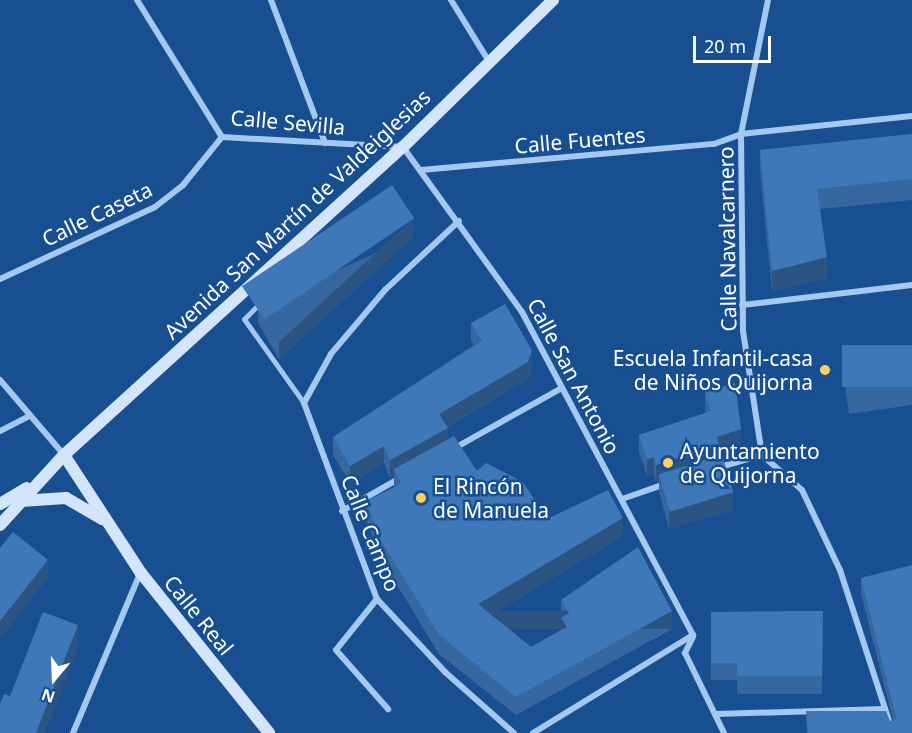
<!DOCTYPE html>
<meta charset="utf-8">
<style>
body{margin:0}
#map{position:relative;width:912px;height:733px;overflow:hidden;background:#174f90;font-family:"Noto Sans",sans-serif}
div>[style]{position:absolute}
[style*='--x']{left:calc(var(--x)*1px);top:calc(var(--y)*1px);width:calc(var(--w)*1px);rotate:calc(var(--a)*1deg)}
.pedestrian>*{height:5px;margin:-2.5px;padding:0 2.5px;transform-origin:2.5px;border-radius:2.5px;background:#a4c8f0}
.minor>*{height:6px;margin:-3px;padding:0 3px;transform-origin:3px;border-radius:3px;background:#a4c8f0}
.secondary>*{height:12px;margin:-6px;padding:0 6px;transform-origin:6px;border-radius:6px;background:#d2e5fb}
.wall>*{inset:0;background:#36679f}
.shaded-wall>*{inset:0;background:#2c5482;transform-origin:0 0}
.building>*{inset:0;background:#3f78b9;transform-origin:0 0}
.dots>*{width:16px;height:16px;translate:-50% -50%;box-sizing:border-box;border:3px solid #174f90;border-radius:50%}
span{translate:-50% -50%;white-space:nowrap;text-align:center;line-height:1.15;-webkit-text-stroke:5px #174f90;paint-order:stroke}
.street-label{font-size:21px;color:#fff}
.poi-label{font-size:21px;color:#fff}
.right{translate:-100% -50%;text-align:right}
.left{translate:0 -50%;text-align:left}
.north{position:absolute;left:24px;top:649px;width:60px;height:60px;-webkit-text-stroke:4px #174f90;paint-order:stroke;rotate:199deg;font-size:16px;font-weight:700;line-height:24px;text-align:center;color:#fff}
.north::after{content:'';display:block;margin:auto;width:21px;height:27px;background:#fff;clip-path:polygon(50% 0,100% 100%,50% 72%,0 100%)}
.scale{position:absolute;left:693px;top:36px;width:78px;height:27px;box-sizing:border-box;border:3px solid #fff;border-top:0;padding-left:8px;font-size:18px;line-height:21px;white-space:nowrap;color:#fff;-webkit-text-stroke:4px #174f90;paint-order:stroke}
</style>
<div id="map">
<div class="pedestrian">
<i style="--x:248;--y:287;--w:20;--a:45"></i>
<i style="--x:262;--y:301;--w:25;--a:135"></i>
<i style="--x:244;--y:319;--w:103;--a:54.5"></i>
</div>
<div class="minor">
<i style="--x:137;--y:0;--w:161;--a:58.2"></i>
<i style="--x:222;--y:137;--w:181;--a:3.2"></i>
<i style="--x:403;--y:147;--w:203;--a:54.2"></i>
<i style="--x:522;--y:312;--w:365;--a:62.1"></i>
<i style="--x:271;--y:0;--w:153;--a:69.3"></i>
<i style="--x:451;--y:0;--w:70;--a:58.3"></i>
<i style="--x:768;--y:0;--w:137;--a:101.4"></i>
<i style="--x:741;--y:134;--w:197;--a:89.4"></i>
<i style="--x:743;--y:331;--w:125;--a:81.3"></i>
<i style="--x:762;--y:455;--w:53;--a:41.2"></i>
<i style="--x:802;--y:490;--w:89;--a:64.6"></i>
<i style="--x:840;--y:570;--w:171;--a:72"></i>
<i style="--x:421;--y:170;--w:294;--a:-5.1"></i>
<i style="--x:714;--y:144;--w:29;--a:-20"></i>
<i style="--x:741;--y:134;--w:172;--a:-6"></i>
<i style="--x:459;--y:221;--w:101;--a:137"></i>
<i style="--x:385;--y:290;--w:84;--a:130.2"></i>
<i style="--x:331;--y:354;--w:56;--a:118.9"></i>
<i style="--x:304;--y:403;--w:209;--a:69.6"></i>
<i style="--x:377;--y:599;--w:100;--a:47"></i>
<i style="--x:445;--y:672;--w:92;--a:41.5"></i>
<i style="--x:0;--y:279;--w:171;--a:-24.9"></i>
<i style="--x:155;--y:207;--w:36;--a:-38"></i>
<i style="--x:183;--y:185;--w:62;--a:-50.9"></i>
<i style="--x:742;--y:305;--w:171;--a:-6.7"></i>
<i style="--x:0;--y:380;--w:99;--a:49.5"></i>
<i style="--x:0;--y:431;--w:31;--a:-27"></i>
<i style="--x:453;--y:449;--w:123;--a:-29.3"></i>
<i style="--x:720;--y:467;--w:44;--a:-15.9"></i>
<i style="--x:622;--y:499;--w:46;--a:-19.2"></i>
<i style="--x:342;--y:511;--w:67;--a:-29.6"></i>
<i style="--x:377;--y:599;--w:65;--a:128.8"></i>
<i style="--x:336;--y:650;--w:79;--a:48.6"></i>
<i style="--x:693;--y:637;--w:18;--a:117"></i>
<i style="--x:685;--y:653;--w:89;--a:64"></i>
<i style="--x:716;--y:714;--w:169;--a:-1.7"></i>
<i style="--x:73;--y:733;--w:173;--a:-67.2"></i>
<i style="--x:533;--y:733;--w:188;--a:-31.5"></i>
</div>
<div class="secondary">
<i style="--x:64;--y:455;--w:141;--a:56.9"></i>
<i style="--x:141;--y:573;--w:205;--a:51.3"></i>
<i style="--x:21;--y:501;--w:45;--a:-3.8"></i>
<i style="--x:66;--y:498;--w:42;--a:30.3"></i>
<i style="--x:0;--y:504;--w:31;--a:-31"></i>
<i style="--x:0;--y:525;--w:95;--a:-47.6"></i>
<i style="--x:64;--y:455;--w:458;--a:-42.3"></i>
<i style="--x:403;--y:147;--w:210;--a:-44.4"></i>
</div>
<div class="wall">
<i style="clip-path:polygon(912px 134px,912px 200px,820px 209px,827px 278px,772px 291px,760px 171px,760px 150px)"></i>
<i style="clip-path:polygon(414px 236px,279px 359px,258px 323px,258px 306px)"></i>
<i style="clip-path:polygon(471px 323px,532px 368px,528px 379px,447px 427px,448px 439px,477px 471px,547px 519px,623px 536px,491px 615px,531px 647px,561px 630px,561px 600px,672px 629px,516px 715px,439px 654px,381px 559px,366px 519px,366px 501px,394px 487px,394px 476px,390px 478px,384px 463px,350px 483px,333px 455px,333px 437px,474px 345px,471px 340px)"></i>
<i style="clip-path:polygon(912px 345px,912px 405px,849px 414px,843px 373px,843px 356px)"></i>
<i style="clip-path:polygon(705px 392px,741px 447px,719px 454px,733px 510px,669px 529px,659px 492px,659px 481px,656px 482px,654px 474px,647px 476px,639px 452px,639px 435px,706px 413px,705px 410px)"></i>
<i style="clip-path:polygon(861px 578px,912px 733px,807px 733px,806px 711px,890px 721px,893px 720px,861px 594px)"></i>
<i style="clip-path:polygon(823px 611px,822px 694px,737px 694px,737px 680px,711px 680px,711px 612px)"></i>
</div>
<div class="shaded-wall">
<i style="clip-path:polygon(414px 218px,414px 236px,279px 359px,279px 342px)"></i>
<i style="clip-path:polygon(827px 257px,827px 278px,772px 291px,772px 271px)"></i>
<i style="clip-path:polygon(532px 350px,532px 368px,528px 379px,439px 431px,439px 414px)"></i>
<i style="clip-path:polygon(448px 428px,448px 446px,394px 469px,394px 476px,390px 478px,390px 460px)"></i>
<i style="clip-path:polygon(741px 429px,741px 447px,719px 454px,719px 462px,659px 475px,659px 481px,656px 482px,656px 465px,717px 437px)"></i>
<i style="clip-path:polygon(384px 446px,384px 463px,350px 483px,350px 466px)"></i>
<i style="clip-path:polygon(654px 457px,654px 474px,647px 476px,647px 459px)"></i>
<i style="clip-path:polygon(733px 492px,733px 510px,669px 529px,669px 511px)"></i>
<i style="clip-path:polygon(623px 518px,623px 536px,478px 623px,478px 604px)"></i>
<i style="clip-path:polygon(48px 560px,48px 578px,0 639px,0 621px)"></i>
<i style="left:672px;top:611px;width:18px;height:178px;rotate:90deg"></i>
<i style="clip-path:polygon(78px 625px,78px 647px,45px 733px,36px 733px)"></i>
</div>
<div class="building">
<i style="clip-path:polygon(912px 134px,912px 179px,817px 189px,827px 257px,772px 271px,760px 150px)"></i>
<i style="left:392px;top:185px;width:40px;height:181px;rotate:56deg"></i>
<i style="clip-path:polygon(505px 304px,532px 350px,528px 362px,439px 414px,448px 428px,390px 460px,384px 446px,350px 466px,333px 437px,482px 341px,471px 323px)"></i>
<i style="left:912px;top:345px;width:42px;height:70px;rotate:90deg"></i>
<i style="clip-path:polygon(735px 383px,741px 429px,717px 437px,719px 445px,656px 465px,654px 457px,647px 459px,639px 435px,711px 411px,705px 392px)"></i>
<i style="clip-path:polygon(454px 436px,477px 471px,486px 463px,523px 482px,547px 519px,608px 490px,623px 518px,478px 604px,531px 647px,567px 627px,561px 618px,569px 613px,561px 600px,638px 547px,672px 611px,516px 697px,439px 635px,381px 541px,366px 501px,401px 484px,394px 469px)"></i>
<i style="left:722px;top:455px;width:39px;height:66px;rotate:73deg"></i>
<i style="clip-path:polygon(13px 532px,48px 560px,0 621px,0 548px)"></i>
<i style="clip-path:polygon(912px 565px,912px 733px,808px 733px,806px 711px,886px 711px,890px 721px,897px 720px,861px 578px)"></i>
<i style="clip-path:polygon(823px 611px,822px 676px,737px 676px,737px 663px,711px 663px,711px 612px)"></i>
<i style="clip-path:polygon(43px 612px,78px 625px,36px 733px,0 733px,0 704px,4px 694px,10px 696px)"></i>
</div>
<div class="dots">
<i style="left:825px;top:370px;background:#ffce63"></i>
<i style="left:668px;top:463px;background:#ffce63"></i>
<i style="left:421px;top:498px;background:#ffce63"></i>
</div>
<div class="street-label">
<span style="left:288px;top:122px;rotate:5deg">Calle Sevilla</span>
<span style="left:580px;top:140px;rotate:-5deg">Calle Fuentes</span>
<span style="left:97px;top:214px;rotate:-26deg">Calle Caseta</span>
<span style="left:297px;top:214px;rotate:-43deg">Avenida San Martín de Valdeiglesias</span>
<span style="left:727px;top:239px;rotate:-91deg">Calle Navalcarnero</span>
<span style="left:574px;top:376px;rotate:62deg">Calle San Antonio</span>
<span style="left:371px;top:533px;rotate:68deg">Calle Campo</span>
<span style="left:199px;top:615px;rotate:51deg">Calle Real</span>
</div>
<div class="poi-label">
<span class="right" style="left:813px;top:370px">Escuela Infantil-casa<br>de Niños Quijorna</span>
<span class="left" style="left:680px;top:463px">Ayuntamiento<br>de Quijorna</span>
<span class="left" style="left:433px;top:498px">El Rincón<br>de Manuela</span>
</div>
<div class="north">N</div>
<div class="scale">20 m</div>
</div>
